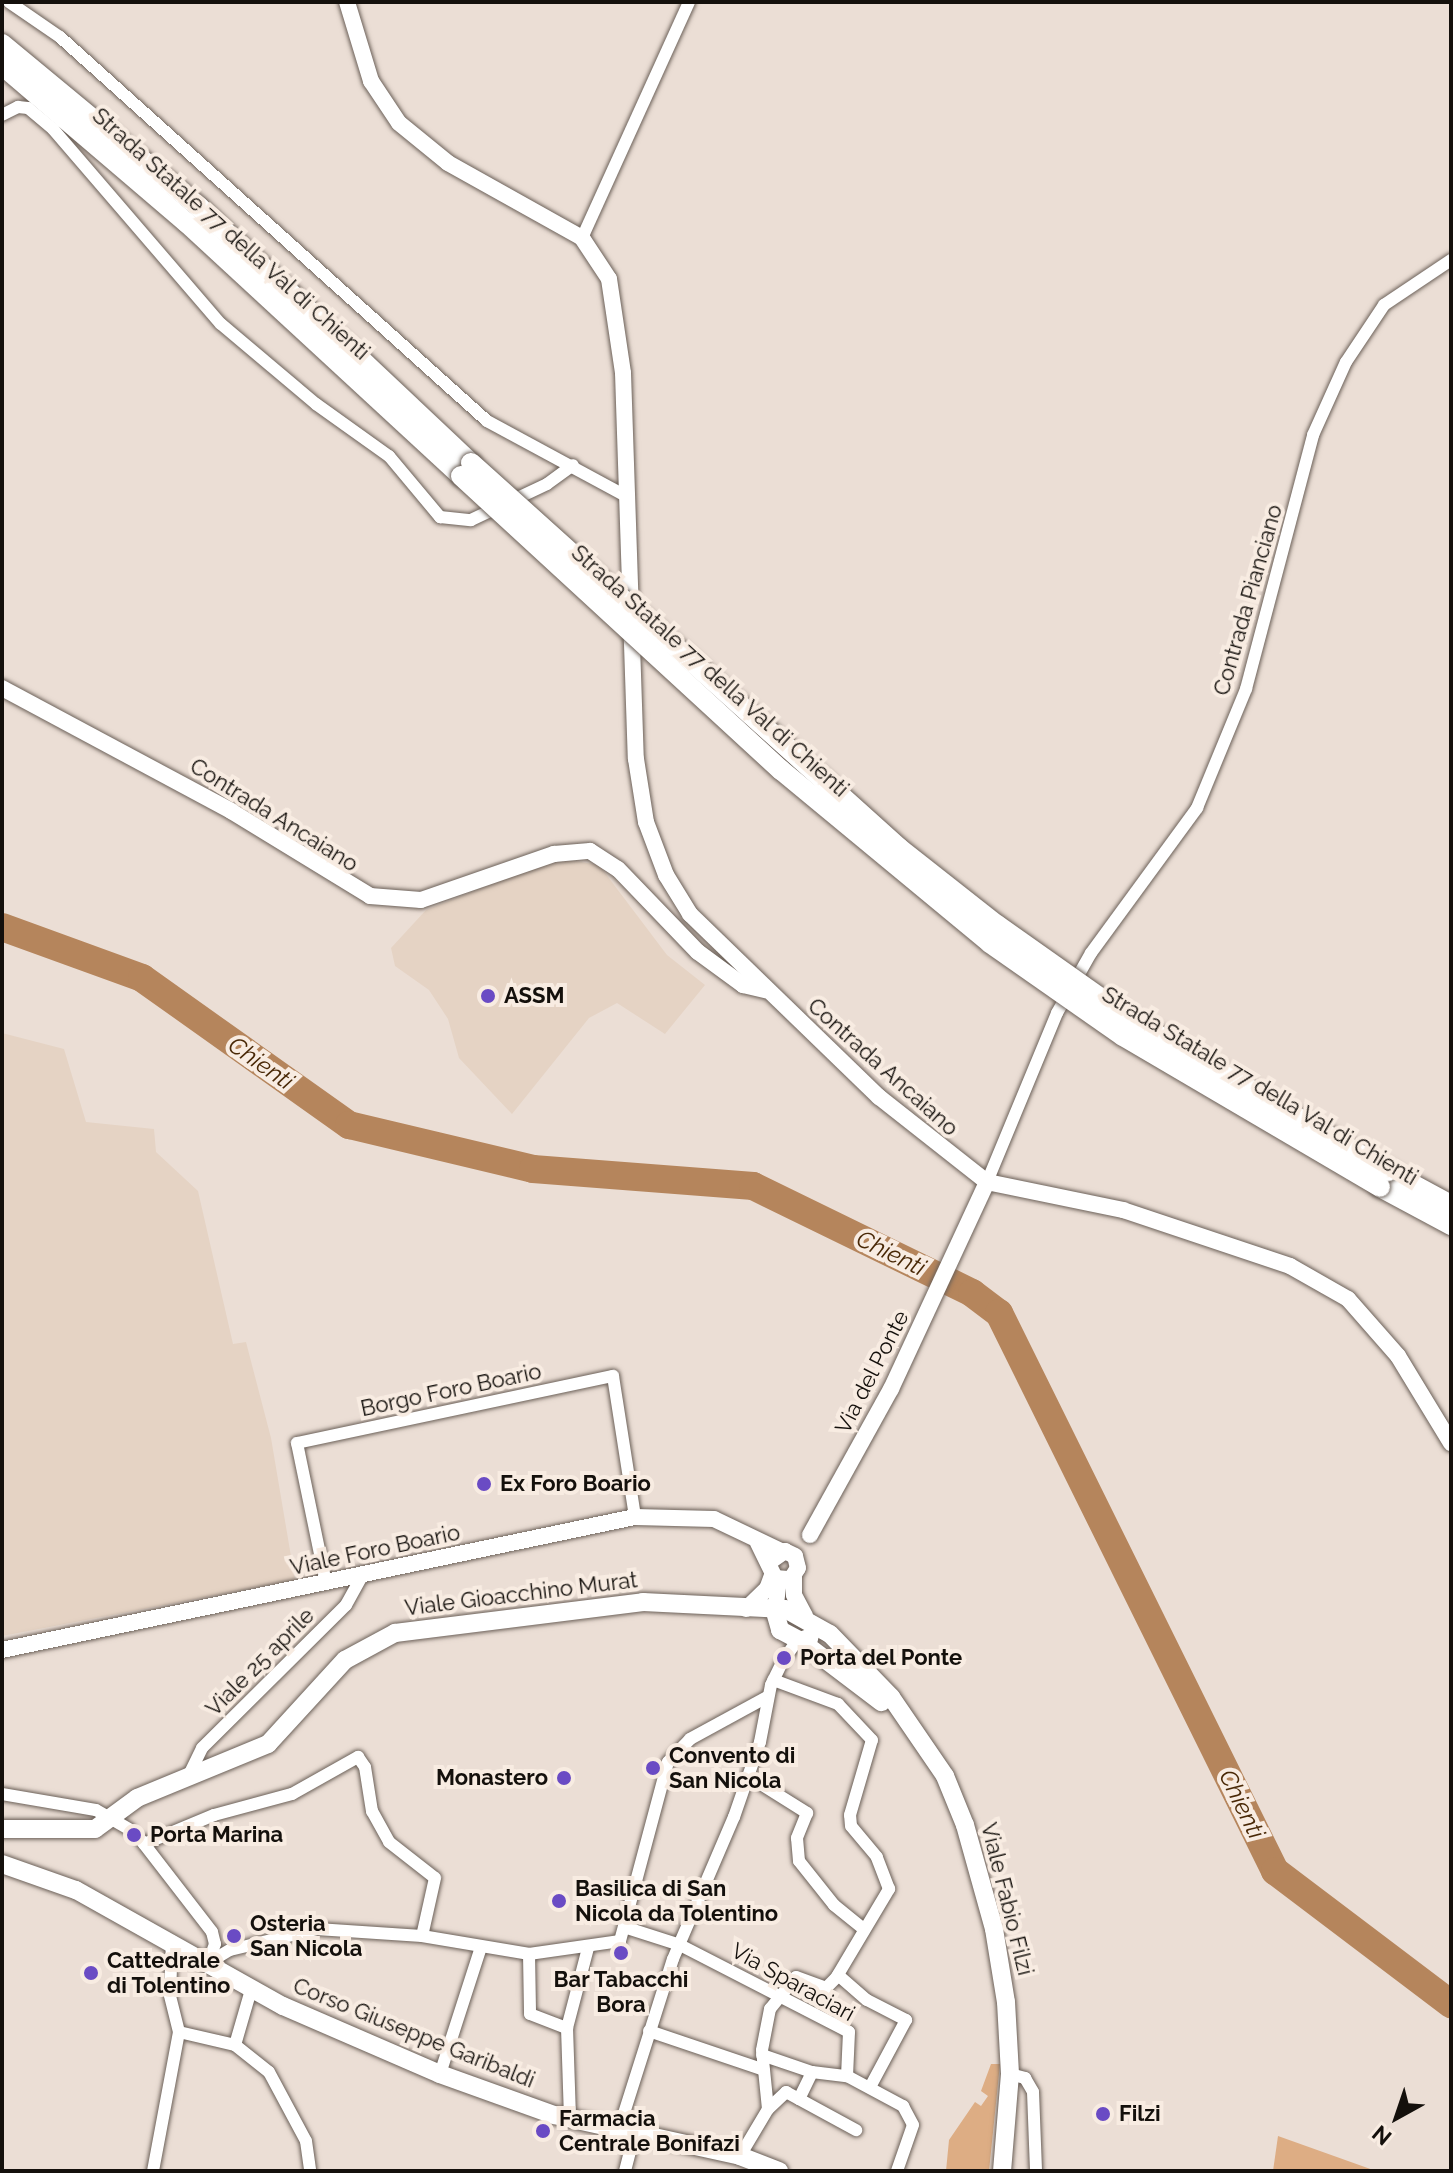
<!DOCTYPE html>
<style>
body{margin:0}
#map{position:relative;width:1453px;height:2173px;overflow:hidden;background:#ebded5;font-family:Raleway,sans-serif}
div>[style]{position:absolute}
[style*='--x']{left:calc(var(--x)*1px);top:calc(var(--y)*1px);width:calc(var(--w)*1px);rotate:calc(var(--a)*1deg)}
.built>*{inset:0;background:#e5d3c4}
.green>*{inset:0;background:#ddad84}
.river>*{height:28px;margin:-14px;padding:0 14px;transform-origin:14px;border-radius:14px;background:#b5855c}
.roads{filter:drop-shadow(0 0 2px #6b6058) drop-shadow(0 0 2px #6b6058)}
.minor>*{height:12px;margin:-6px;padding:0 6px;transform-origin:6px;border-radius:6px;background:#fff}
.tertiary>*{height:16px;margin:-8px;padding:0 8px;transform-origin:8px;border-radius:8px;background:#fff}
.secondary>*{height:18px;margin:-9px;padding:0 9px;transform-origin:9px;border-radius:9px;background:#fff}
.trunk>*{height:20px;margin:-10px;padding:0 10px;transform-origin:10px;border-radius:10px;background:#fff}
.bridges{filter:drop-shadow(0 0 2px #6b6058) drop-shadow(0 0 2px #6b6058)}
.trunk-bridge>*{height:20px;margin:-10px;padding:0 10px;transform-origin:10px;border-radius:10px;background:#fff}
.dots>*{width:22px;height:22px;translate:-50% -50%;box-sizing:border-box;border:4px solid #f8ece2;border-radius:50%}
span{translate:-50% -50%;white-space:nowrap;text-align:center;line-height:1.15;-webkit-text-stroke:8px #f8ece2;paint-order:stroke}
.street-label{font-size:22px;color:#14100c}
.poi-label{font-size:22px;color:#14100c;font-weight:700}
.left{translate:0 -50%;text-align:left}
.right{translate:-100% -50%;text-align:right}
.water-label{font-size:24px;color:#492806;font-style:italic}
.frame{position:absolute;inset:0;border:4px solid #14100c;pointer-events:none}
.north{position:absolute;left:1357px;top:2077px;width:80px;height:80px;-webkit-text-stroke:6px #f8ece2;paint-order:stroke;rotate:220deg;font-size:22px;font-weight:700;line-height:32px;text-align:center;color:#14100c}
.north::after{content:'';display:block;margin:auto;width:28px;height:36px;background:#14100c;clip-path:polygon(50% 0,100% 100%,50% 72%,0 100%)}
</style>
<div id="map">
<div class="built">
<i style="clip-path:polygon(557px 858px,599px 865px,667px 955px,705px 985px,665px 1034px,617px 1003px,589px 1018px,512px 1114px,459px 1058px,448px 1019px,429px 990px,395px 966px,391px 948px,426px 910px)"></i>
<i style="clip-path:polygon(2px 1033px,64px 1049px,86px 1122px,154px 1129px,156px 1152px,198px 1191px,233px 1344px,246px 1342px,271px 1438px,295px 1580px,2px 1636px)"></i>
</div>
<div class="green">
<i style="clip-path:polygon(991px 2064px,1000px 2064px,989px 2171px,946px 2171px,949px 2140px,975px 2102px,981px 2106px,988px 2096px,981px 2091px)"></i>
<i style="clip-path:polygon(1278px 2136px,1376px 2171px,1273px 2171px)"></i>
</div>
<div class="river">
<i style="--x:2;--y:927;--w:149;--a:20"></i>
<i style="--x:142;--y:978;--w:254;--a:35.4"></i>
<i style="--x:349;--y:1125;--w:189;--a:13.4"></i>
<i style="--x:533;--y:1169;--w:221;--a:4.4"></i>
<i style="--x:753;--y:1186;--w:244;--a:26"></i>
<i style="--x:972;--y:1293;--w:34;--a:37"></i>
<i style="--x:999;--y:1313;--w:623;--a:63.68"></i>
<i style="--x:1275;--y:1871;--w:221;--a:37.1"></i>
</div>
<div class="roads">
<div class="minor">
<i style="--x:9;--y:2;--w:62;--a:34.5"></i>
<i style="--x:60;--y:37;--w:574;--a:41.96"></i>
<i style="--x:487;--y:421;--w:156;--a:28.4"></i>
<i style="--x:2;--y:115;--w:18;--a:-27"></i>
<i style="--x:18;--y:107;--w:10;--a:6"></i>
<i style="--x:28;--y:108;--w:33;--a:40"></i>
<i style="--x:53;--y:129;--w:257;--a:49.3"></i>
<i style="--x:221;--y:324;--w:124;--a:40.1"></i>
<i style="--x:316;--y:404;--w:90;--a:35.5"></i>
<i style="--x:389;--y:456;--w:80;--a:50.1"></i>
<i style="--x:440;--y:517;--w:31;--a:6"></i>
<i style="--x:471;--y:520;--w:84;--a:-25.3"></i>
<i style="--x:547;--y:484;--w:32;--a:-36"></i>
<i style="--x:582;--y:238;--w:259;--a:-65.6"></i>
<i style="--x:987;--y:1182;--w:183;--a:-67.5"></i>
<i style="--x:1057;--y:1013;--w:69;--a:-60.5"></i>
<i style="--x:1091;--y:953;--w:180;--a:-53.8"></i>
<i style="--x:1197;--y:808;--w:129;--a:-67.6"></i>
<i style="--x:1246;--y:689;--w:263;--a:-75.2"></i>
<i style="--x:1313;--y:435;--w:80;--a:-65.7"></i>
<i style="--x:1346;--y:362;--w:69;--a:-56.3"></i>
<i style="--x:1384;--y:305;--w:81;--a:-33.9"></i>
<i style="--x:326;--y:1583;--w:143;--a:-101.7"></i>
<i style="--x:297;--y:1443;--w:323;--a:-12"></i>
<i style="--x:613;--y:1376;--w:143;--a:81.1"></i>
<i style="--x:787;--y:1655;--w:19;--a:-55"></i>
<i style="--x:748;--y:1776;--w:70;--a:32.1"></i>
<i style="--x:807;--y:1813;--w:27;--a:112"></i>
<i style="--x:797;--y:1838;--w:23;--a:85"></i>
<i style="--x:799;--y:1861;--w:56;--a:51.5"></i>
<i style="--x:834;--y:1905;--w:36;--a:39"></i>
<i style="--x:188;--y:1777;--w:32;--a:-64"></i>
<i style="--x:202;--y:1748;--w:203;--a:-44.8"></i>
<i style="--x:346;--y:1605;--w:33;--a:-61"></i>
<i style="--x:2;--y:1794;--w:95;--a:9.7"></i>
<i style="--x:96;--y:1810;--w:39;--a:30"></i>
<i style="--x:141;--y:1840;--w:116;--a:52.3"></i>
<i style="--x:212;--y:1932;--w:12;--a:76"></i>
<i style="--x:215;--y:1944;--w:20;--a:110"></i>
<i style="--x:144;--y:1844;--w:76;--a:-22.5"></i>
<i style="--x:214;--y:1815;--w:81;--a:-15.1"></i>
<i style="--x:292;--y:1794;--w:76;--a:-29.3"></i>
<i style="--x:358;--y:1757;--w:12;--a:55"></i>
<i style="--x:365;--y:1767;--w:45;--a:81"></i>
<i style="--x:372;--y:1811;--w:35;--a:61"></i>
<i style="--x:389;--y:1842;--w:58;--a:38"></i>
<i style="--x:435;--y:1878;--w:59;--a:102.6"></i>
<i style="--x:624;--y:1927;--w:59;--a:17.8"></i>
<i style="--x:680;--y:1945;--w:190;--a:27.2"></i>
<i style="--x:849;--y:2032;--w:44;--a:92.6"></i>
<i style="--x:529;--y:1954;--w:60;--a:89"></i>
<i style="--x:530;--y:2014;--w:40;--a:21"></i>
<i style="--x:208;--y:1963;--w:26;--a:-31"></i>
<i style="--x:230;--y:1950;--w:89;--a:-13.6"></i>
<i style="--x:317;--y:1929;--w:105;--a:3.8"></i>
<i style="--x:422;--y:1936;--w:109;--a:9.5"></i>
<i style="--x:529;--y:1954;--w:92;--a:-8.1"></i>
<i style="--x:620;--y:1941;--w:185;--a:-75"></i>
<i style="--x:668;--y:1762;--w:32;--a:-46"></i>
<i style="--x:690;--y:1739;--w:88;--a:-28.6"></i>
<i style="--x:838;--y:1975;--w:38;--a:41"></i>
<i style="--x:867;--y:2000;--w:44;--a:27.1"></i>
<i style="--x:906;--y:2020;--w:76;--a:118.2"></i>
<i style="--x:649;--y:2031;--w:121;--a:18.7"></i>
<i style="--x:179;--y:2032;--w:57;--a:13.1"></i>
<i style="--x:235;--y:2045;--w:43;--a:38.5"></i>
<i style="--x:269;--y:2072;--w:78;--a:61.8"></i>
<i style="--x:306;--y:2141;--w:30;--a:82"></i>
<i style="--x:235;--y:2045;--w:57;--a:-73.8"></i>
<i style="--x:762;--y:2055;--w:53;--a:18.8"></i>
<i style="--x:812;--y:2072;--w:35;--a:7"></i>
<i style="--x:847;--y:2076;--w:64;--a:28.2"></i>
<i style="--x:903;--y:2106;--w:21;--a:62"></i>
<i style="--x:913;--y:2125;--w:49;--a:109.2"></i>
<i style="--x:440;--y:2074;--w:133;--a:-72.1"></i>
<i style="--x:1010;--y:2074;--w:16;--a:15"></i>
<i style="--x:1025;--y:2078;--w:16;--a:60"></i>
<i style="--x:1033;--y:2092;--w:79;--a:87.8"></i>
<i style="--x:799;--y:2099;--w:30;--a:-64"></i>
<i style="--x:768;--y:2109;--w:25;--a:-43"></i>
<i style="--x:786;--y:2092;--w:80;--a:28.5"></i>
<i style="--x:570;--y:2118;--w:90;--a:-91.9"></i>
<i style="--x:567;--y:2028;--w:83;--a:-75.3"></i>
<i style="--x:619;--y:2129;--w:178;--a:-72.4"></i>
<i style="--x:673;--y:1959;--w:155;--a:-66.8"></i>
<i style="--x:734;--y:1817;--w:79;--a:-70.9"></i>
<i style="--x:760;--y:1742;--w:58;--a:-79.1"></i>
<i style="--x:771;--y:1685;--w:25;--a:-64"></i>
<i style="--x:740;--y:2156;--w:55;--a:-59.2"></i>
<i style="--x:768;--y:2109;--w:59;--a:-95.8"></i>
<i style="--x:762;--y:2050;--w:42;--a:-79"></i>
<i style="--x:770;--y:2009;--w:41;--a:-50.9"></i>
<i style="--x:796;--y:1977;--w:32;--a:20"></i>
<i style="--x:826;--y:1988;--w:14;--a:-45"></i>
<i style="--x:836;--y:1978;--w:104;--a:-59.2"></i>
<i style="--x:889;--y:1889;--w:34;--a:-111"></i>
<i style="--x:877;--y:1857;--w:40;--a:-130"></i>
<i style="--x:851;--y:1826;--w:11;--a:-95"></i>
<i style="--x:850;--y:1815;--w:78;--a:-73.7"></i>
<i style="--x:872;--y:1740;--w:50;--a:-133.4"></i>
<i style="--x:838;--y:1704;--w:69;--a:-159.7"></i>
<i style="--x:153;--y:2171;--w:141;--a:-79.4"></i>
<i style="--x:179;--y:2032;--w:38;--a:-104"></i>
<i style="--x:170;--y:1995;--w:54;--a:-87.9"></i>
<i style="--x:625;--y:2171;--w:40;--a:-75.6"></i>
</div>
<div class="tertiary">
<i style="--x:347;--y:2;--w:83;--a:73.1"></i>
<i style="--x:371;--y:81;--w:50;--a:56.3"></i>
<i style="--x:399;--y:123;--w:63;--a:39.2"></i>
<i style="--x:448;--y:163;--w:154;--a:29.2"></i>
<i style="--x:582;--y:238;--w:49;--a:56.6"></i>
<i style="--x:609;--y:279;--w:95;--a:81.5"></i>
<i style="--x:623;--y:373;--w:386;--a:88.1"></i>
<i style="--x:636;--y:759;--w:64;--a:81"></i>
<i style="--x:646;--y:822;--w:57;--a:69.3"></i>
<i style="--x:666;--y:875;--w:46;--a:58.4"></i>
<i style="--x:690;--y:914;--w:263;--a:44.1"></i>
<i style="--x:879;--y:1097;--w:137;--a:38.2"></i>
<i style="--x:987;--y:1182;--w:139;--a:11.6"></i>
<i style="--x:1123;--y:1210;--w:176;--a:18.5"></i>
<i style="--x:1290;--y:1266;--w:67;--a:29.6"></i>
<i style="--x:1348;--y:1299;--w:76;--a:48.7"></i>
<i style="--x:1398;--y:1356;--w:102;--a:58.7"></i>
<i style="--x:2;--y:688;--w:260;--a:28.2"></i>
<i style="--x:231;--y:811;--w:163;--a:31.4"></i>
<i style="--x:370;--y:896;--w:51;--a:4.5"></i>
<i style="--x:421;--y:900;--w:141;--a:-19.1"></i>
<i style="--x:554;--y:854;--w:36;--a:-5"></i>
<i style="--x:590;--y:851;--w:33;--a:33"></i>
<i style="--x:618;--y:869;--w:115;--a:46.1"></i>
<i style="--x:698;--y:952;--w:56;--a:36.3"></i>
<i style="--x:743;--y:985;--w:23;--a:13"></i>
<i style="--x:810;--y:1535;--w:167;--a:-61"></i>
<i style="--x:891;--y:1389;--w:228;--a:-65.1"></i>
<i style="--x:758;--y:1543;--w:39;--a:64"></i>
<i style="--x:775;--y:1578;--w:16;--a:4"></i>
<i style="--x:791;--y:1579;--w:13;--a:-58"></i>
<i style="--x:798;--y:1568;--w:12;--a:-104"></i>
<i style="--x:795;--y:1556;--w:11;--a:-153"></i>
<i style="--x:785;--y:1551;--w:19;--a:145"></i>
<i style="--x:794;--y:1577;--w:18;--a:90"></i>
<i style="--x:794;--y:1595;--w:24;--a:62"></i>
<i style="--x:746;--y:1609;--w:29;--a:-44"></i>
<i style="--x:767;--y:1589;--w:15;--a:-70"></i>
<i style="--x:775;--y:1612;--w:32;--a:-83"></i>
<i style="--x:2;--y:1650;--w:647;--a:-11.87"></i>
<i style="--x:635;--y:1517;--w:79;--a:1.5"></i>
<i style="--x:714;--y:1519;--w:74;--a:25.5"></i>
</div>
<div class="secondary">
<i style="--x:775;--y:1612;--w:19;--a:74"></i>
<i style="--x:780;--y:1630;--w:24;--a:28"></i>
<i style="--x:801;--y:1641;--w:9;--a:-21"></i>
<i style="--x:801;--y:1641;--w:101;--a:37.3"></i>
<i style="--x:2;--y:1829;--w:93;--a:0"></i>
<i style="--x:95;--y:1829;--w:52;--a:-36.4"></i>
<i style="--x:137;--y:1798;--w:142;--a:-22.4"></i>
<i style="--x:268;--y:1744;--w:114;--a:-47.5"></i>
<i style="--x:345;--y:1660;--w:57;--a:-28.4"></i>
<i style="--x:395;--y:1633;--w:250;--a:-7.1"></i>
<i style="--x:643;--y:1602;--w:142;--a:2.8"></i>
<i style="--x:785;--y:1609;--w:51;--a:29.1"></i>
<i style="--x:830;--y:1634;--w:88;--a:45.9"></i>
<i style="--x:891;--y:1697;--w:96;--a:55.6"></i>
<i style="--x:945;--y:1776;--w:53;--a:67.8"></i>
<i style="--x:965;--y:1825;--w:108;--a:74.4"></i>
<i style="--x:994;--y:1929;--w:74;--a:80.7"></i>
<i style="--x:1006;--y:2002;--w:72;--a:86.8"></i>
<i style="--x:1010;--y:2074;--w:97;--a:94.7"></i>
<i style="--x:2;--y:1864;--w:78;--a:19.4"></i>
<i style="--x:76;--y:1890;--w:237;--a:29.3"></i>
<i style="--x:283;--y:2006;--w:171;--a:23.4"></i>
<i style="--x:440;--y:2074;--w:121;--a:19.8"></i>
<i style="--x:554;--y:2115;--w:190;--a:12.4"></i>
<i style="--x:740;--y:2156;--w:42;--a:21"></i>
</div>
<div class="trunk">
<i style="--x:2;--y:44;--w:256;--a:39.6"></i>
<i style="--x:199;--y:207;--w:374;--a:43.3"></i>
<i style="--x:2;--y:65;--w:243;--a:40.5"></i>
<i style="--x:187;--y:223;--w:373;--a:42.7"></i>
<i style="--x:1388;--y:1171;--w:72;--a:28.4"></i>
<i style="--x:1380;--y:1187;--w:81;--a:28.2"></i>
</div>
</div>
<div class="bridges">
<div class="trunk-bridge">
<i style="--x:471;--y:463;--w:576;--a:41.97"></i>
<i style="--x:899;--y:848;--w:125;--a:38.2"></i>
<i style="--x:997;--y:925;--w:161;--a:35.2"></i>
<i style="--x:1129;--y:1018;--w:301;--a:30.6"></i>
<i style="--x:461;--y:476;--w:435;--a:42.6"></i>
<i style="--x:781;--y:770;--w:271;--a:39.6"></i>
<i style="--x:990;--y:943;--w:162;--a:35"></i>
<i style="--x:1123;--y:1036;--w:298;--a:30.4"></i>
</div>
</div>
<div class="dots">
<i style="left:488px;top:996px;background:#6a4bc4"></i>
<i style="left:484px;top:1484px;background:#6a4bc4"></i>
<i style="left:784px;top:1658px;background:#6a4bc4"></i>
<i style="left:653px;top:1768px;background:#6a4bc4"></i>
<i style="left:564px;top:1778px;background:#6a4bc4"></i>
<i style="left:134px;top:1835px;background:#6a4bc4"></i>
<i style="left:559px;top:1901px;background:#6a4bc4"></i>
<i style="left:234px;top:1936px;background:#6a4bc4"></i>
<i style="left:621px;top:1953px;background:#6a4bc4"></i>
<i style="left:91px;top:1973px;background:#6a4bc4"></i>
<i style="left:1103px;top:2114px;background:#6a4bc4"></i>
<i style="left:543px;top:2131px;background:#6a4bc4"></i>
</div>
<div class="street-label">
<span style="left:231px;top:234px;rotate:42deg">Strada Statale 77 della Val di Chienti</span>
<span style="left:1248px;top:600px;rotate:-74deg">Contrada Pianciano</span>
<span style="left:710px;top:671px;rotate:42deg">Strada Statale 77 della Val di Chienti</span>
<span style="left:274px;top:815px;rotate:32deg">Contrada Ancaiano</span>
<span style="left:883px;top:1067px;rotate:42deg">Contrada Ancaiano</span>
<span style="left:1260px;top:1086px;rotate:31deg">Strada Statale 77 della Val di Chienti</span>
<span style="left:872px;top:1372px;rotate:-63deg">Via del Ponte</span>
<span style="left:451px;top:1390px;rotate:-12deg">Borgo Foro Boario</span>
<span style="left:375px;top:1550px;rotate:-12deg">Viale Foro Boario</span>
<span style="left:521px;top:1594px;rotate:-7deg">Viale Gioacchino Murat</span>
<span style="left:260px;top:1662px;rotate:-45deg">Viale 25 aprile</span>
<span style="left:1007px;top:1899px;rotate:76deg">Viale Fabio Filzi</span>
<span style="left:793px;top:1982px;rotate:29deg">Via Sparaciari</span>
<span style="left:414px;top:2033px;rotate:22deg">Corso Giuseppe Garibaldi</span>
</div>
<div class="poi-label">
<span class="left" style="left:504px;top:996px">ASSM</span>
<span class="left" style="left:500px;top:1484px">Ex Foro Boario</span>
<span class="left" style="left:800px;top:1658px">Porta del Ponte</span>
<span class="left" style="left:669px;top:1768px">Convento di<br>San Nicola</span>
<span class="right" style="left:548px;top:1778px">Monastero</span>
<span class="left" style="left:150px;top:1835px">Porta Marina</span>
<span class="left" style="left:575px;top:1901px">Basilica di San<br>Nicola da Tolentino</span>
<span class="left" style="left:250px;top:1936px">Osteria<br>San Nicola</span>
<span class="left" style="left:107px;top:1973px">Cattedrale<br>di Tolentino</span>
<span style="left:621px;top:1992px">Bar Tabacchi<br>Bora</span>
<span class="left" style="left:1119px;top:2114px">Filzi</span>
<span class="left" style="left:559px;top:2131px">Farmacia<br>Centrale Bonifazi</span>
</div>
<div class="water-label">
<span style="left:261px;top:1063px;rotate:35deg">Chienti</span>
<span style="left:891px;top:1253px;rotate:26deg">Chienti</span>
<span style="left:1242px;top:1804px;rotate:64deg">Chienti</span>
</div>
<div class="frame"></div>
<div class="north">N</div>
</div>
